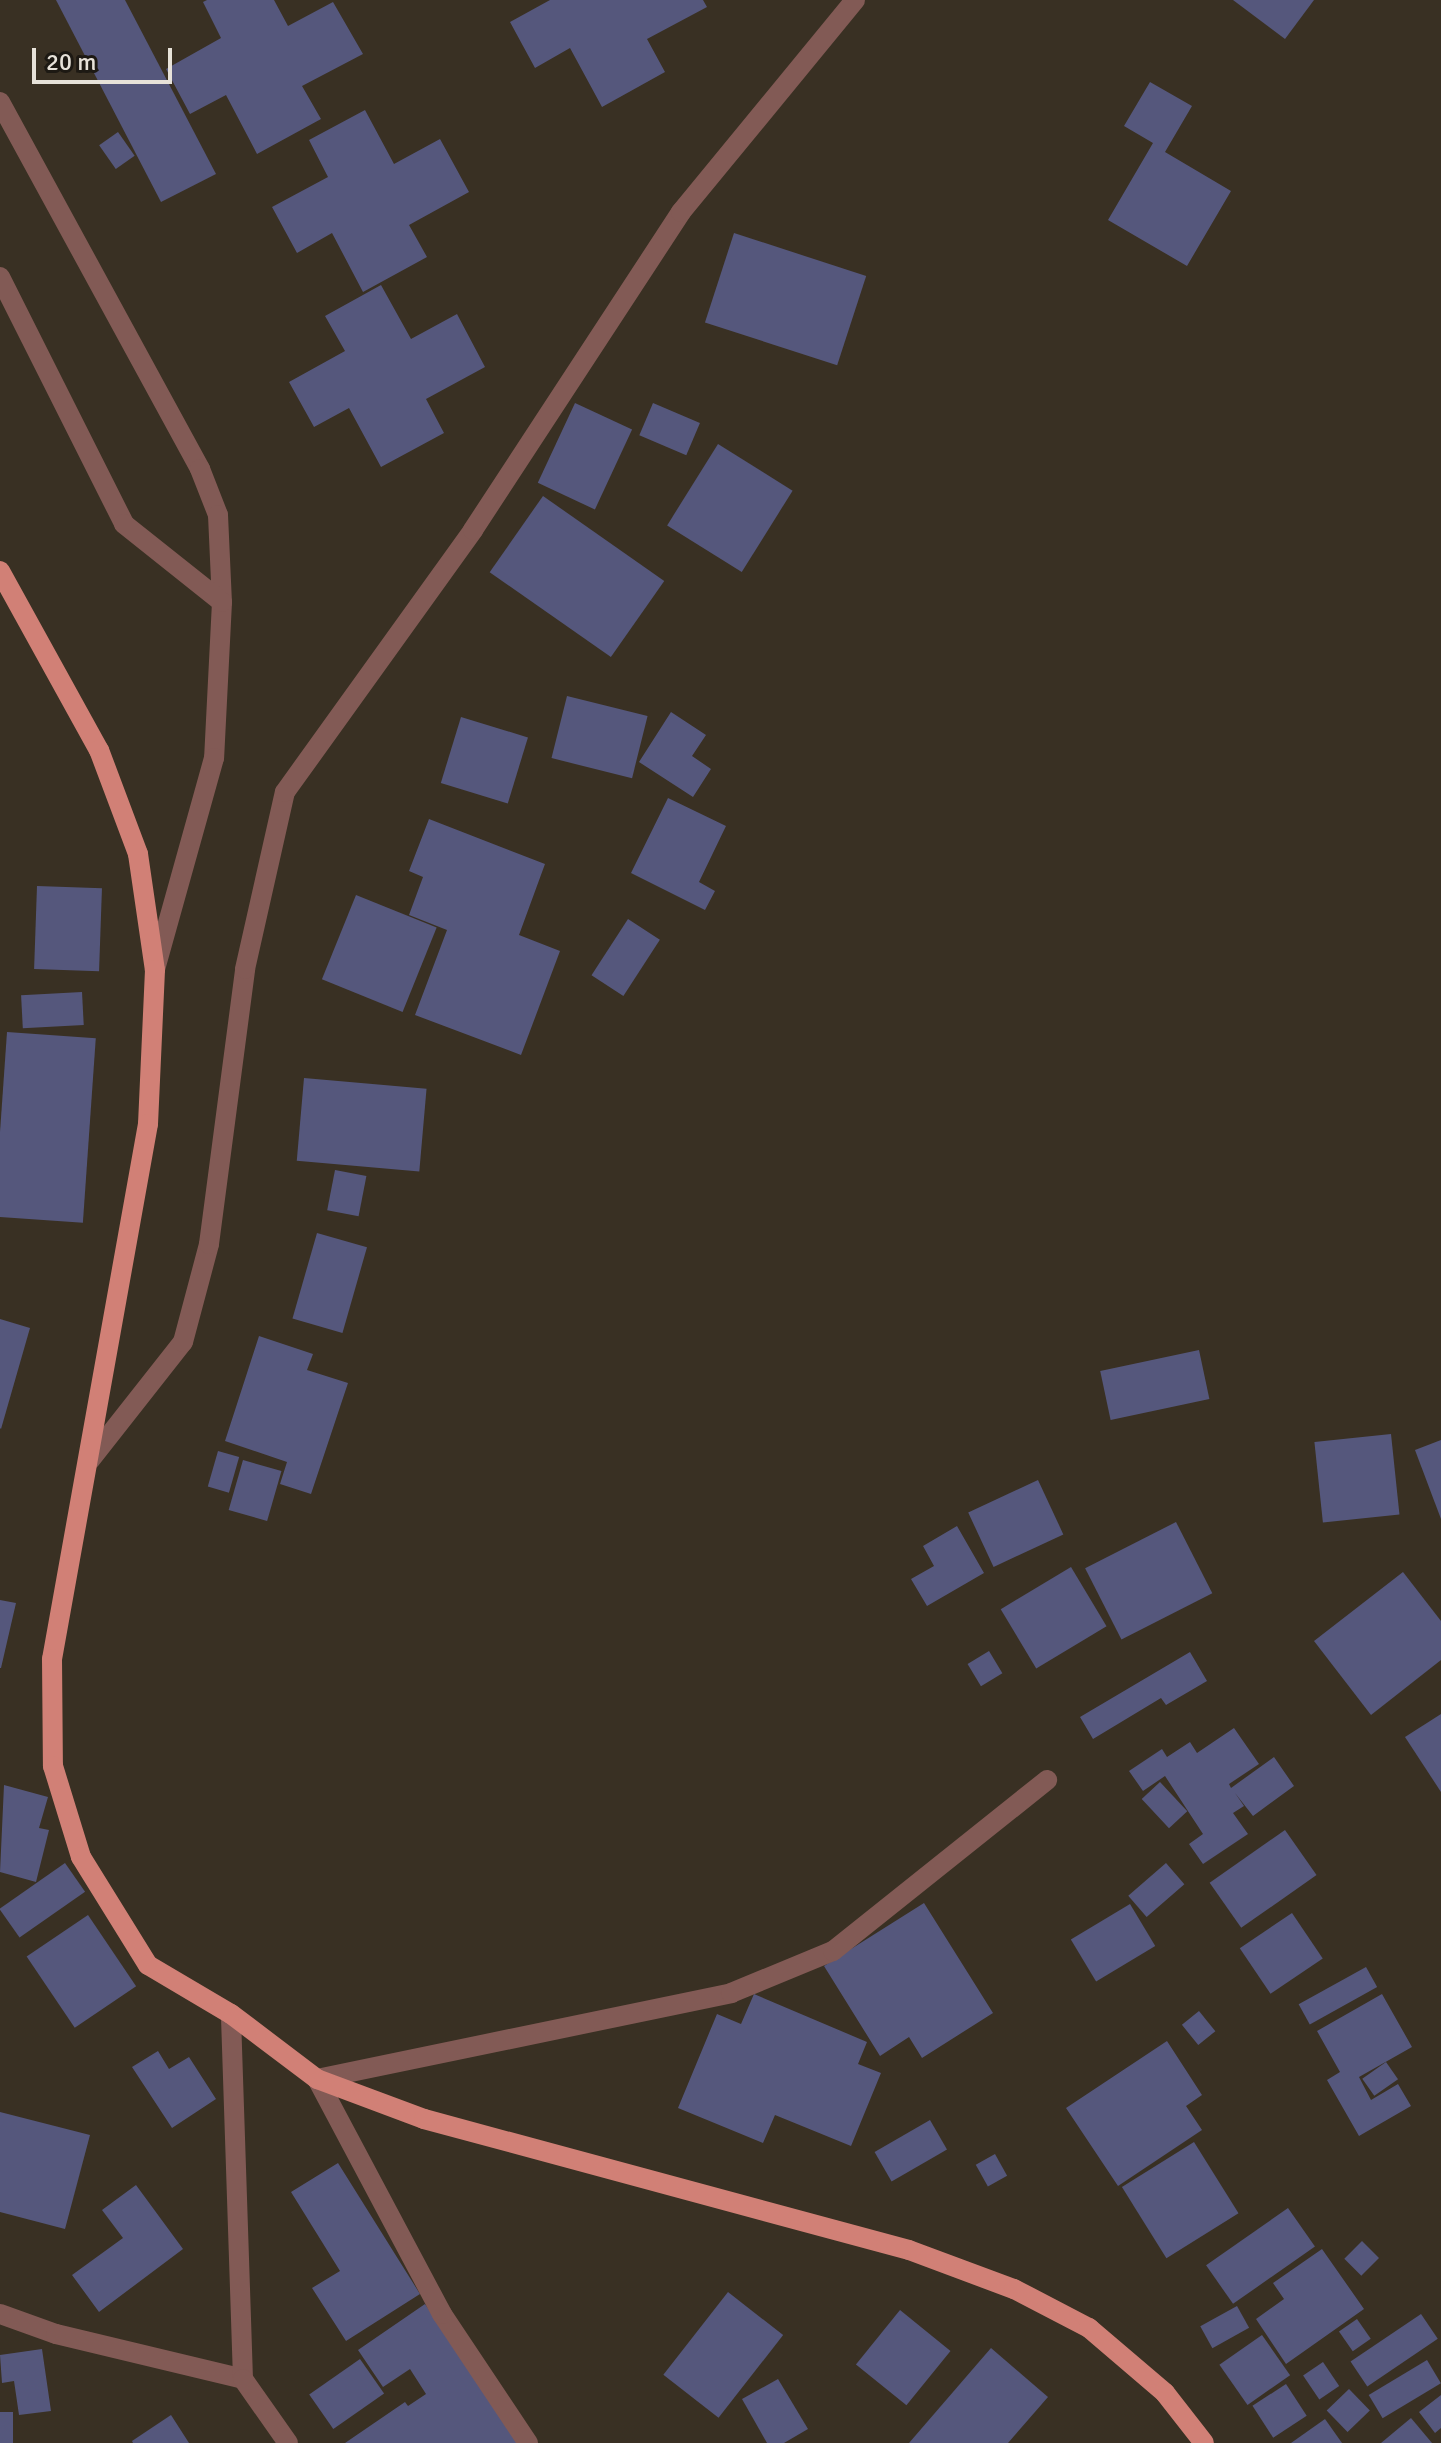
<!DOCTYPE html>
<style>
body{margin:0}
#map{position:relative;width:1441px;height:2443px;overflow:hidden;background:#393023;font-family:Signika,sans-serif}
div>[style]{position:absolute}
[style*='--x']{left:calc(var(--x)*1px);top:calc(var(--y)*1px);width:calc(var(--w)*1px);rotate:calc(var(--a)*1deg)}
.building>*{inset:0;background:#55577c;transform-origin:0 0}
.minor>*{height:20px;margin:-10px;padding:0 10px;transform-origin:10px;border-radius:10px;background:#825a55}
.tertiary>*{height:20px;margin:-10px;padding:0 10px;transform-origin:10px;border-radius:10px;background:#825a55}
.primary>*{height:20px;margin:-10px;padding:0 10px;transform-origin:10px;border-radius:10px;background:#d18076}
span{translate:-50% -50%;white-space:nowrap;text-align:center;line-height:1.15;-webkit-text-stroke:6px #1d1913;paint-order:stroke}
.scale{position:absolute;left:32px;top:48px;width:140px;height:36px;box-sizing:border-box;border:4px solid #e7e2d9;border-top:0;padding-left:10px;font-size:24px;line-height:28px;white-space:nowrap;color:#e7e2d9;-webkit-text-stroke:6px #1d1913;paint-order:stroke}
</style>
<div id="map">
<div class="building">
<i style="clip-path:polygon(56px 0,125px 0,216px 174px,161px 202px)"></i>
<i style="clip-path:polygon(207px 0,274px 0,288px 26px,333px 2px,363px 54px,302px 86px,321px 119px,257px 154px,226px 95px,190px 114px,166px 69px,221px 38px,203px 2px)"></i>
<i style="clip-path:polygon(550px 0,703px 0,707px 7px,647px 39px,665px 72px,602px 107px,570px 48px,535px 68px,510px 22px)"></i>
<i style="clip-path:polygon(1233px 0,1314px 0,1285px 39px)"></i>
<i style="clip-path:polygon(1150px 82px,1192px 106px,1165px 152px,1231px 191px,1187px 266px,1108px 220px,1153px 143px,1124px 126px)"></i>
<i style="clip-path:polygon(365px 110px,394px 164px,440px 139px,469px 192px,409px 225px,427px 257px,363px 292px,332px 233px,297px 253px,272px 207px,328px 177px,309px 140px)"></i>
<i style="left:118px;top:132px;width:29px;height:23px;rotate:55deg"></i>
<i style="left:734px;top:233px;width:139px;height:94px;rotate:18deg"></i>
<i style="clip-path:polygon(381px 285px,411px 339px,457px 314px,485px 367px,426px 399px,444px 433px,381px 467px,349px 408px,314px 427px,289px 382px,345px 351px,325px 316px)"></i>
<i style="left:575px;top:403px;width:63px;height:88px;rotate:25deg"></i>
<i style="left:653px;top:403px;width:51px;height:35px;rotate:23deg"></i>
<i style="left:718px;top:444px;width:88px;height:96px;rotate:32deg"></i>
<i style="left:543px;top:496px;width:148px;height:93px;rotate:35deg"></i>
<i style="left:567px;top:696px;width:83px;height:64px;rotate:14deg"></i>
<i style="clip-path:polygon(671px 712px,706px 735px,692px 756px,711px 769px,693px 797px,639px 762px)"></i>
<i style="left:461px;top:717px;width:70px;height:69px;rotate:17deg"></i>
<i style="clip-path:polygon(668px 798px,726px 826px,699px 882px,715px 891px,705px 910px,631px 873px)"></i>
<i style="clip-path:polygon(429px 819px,545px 864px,519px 935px,560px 951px,521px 1055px,415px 1015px,447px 930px,409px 915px,423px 877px,409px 871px)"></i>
<i style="left:37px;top:886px;width:65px;height:83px;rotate:2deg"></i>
<i style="left:356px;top:895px;width:87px;height:91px;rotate:22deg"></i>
<i style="left:628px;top:919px;width:38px;height:67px;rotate:33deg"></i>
<i style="left:82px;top:992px;width:33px;height:61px;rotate:87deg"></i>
<i style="left:7px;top:1032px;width:89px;height:185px;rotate:4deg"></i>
<i style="left:304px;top:1078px;width:123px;height:83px;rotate:5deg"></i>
<i style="left:335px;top:1170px;width:32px;height:41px;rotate:11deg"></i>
<i style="left:317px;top:1233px;width:52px;height:89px;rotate:16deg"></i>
<i style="clip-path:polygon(0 1319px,30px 1328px,1px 1429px,0 1428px)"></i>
<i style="clip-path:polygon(259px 1336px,313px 1354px,307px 1370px,348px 1383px,311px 1494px,280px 1484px,287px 1462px,225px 1441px)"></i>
<i style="left:1199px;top:1350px;width:50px;height:101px;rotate:78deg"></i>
<i style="left:1391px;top:1434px;width:81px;height:77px;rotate:84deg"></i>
<i style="clip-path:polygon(1441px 1440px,1441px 1519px,1415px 1450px)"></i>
<i style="left:218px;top:1451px;width:22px;height:37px;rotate:16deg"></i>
<i style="left:243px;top:1460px;width:40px;height:52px;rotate:16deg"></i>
<i style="left:1038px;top:1480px;width:60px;height:77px;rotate:65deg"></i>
<i style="left:1176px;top:1522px;width:80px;height:102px;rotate:63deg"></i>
<i style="clip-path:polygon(957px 1526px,984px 1573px,927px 1606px,911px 1579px,934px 1566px,923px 1546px)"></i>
<i style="left:1071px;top:1567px;width:69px;height:82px;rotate:59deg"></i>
<i style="clip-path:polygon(1403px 1572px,1441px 1621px,1441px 1660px,1371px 1715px,1314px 1641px)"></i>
<i style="clip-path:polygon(0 1600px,16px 1603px,1px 1668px,0 1668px)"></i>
<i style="left:989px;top:1651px;width:26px;height:25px;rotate:59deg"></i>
<i style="clip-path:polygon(1190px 1652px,1207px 1681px,1166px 1705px,1161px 1698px,1093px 1739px,1080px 1717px)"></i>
<i style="clip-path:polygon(1441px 1714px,1441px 1792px,1405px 1737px)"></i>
<i style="clip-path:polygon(1234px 1728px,1259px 1764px,1229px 1784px,1231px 1788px,1274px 1757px,1294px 1786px,1253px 1816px,1235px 1793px,1244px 1806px,1233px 1813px,1248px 1834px,1203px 1864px,1189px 1844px,1203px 1834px,1165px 1776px,1143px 1791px,1129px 1771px,1162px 1749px,1167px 1757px,1190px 1742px,1197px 1753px)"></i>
<i style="left:1160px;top:1782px;width:40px;height:25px;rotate:47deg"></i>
<i style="clip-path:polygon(4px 1785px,48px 1797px,39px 1828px,49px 1830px,36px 1882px,0 1872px)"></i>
<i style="left:1285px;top:1830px;width:55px;height:92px;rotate:55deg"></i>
<i style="left:65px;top:1863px;width:35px;height:80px;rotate:55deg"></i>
<i style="left:1166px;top:1863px;width:28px;height:50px;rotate:49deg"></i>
<i style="clip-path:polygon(924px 1903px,993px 2013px,922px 2058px,909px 2037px,880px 2056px,824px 1966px)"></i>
<i style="left:1130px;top:1904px;width:49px;height:69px;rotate:59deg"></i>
<i style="left:1292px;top:1913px;width:55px;height:63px;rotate:56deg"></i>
<i style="left:88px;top:1915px;width:86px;height:74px;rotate:56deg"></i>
<i style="left:1366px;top:1967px;width:23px;height:77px;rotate:61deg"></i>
<i style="clip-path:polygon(754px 1994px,867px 2042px,858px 2064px,881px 2073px,851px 2146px,775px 2115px,763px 2143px,678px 2108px,717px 2014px,741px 2024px)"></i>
<i style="clip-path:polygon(1382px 1994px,1412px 2047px,1359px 2077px,1371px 2100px,1398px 2084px,1411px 2106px,1359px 2136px,1327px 2080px,1340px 2072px,1317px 2031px)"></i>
<i style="left:1199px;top:2011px;width:26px;height:22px;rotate:51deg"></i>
<i style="clip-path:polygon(1167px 2041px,1202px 2095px,1186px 2106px,1202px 2130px,1118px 2186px,1066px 2108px)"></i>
<i style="clip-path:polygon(158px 2051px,169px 2069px,189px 2057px,216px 2099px,172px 2128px,132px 2067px)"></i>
<i style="left:1386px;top:2062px;width:21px;height:29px;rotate:55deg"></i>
<i style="clip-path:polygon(0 2112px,90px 2135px,65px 2229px,0 2212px)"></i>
<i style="left:930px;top:2120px;width:34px;height:64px;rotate:60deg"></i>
<i style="left:1194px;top:2142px;width:84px;height:85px;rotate:58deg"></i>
<i style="left:995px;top:2154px;width:25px;height:22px;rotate:61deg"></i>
<i style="clip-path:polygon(338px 2163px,420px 2294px,346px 2341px,312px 2288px,340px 2271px,291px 2192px)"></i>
<i style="clip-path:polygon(136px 2185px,183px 2249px,99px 2312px,72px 2275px,123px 2238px,102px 2210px)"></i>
<i style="left:1288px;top:2208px;width:47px;height:100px;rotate:55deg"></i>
<i style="left:1362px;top:2241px;width:24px;height:25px;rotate:45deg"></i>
<i style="clip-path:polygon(1322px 2249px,1364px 2309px,1286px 2364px,1256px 2319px,1284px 2299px,1273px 2283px)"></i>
<i style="left:728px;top:2292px;width:70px;height:105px;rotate:38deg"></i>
<i style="clip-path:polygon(425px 2304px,521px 2443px,345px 2443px,405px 2402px,408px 2406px,426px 2394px,410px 2369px,383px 2387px,358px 2350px)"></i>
<i style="left:1237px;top:2306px;width:25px;height:42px;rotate:61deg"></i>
<i style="left:900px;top:2310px;width:65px;height:70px;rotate:39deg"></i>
<i style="left:1421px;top:2314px;width:30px;height:85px;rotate:56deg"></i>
<i style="left:1357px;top:2319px;width:24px;height:22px;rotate:55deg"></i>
<i style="left:1262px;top:2335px;width:49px;height:52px;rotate:55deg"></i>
<i style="clip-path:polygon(991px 2348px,1048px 2397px,1008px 2443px,909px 2443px)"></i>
<i style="clip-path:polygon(42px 2349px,51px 2411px,19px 2415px,14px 2381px,2px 2383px,0 2355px)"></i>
<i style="left:360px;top:2359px;width:42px;height:62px;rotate:55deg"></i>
<i style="left:1427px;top:2360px;width:27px;height:68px;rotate:59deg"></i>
<i style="left:1323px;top:2362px;width:29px;height:24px;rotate:56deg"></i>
<i style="clip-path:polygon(778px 2379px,808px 2429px,784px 2443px,767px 2443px,742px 2399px)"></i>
<i style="left:1286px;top:2384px;width:38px;height:40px;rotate:57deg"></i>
<i style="left:1349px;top:2389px;width:30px;height:31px;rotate:46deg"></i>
<i style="clip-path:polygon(1441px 2395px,1441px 2428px,1435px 2433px,1419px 2412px)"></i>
<i style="left:0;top:2412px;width:13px;height:31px"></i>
<i style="clip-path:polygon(171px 2415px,189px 2443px,133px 2443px,132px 2441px)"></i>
<i style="clip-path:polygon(1411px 2418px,1432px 2443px,1381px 2443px)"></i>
<i style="clip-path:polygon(1325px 2419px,1342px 2443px,1291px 2443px)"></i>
</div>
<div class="minor">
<i style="--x:0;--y:102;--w:418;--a:61.4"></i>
<i style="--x:200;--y:469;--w:49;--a:68.6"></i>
<i style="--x:218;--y:515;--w:87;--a:87.4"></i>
<i style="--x:222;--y:602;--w:156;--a:92.9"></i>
<i style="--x:214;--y:758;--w:220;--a:105.6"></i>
<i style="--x:0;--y:277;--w:276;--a:63.3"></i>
<i style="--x:124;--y:524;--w:125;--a:38.5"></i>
<i style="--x:0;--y:2314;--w:59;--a:19.7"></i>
<i style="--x:56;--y:2334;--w:192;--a:13.5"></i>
<i style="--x:243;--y:2379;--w:365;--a:-91.9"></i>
<i style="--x:243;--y:2379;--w:78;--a:54.9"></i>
<i style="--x:528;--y:2443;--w:155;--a:-123.7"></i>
<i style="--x:442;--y:2314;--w:266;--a:-118"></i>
<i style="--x:317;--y:2079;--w:423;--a:-11.7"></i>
<i style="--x:731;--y:1993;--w:110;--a:-22.4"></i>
<i style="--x:833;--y:1951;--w:274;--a:-38.6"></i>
</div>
<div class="tertiary">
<i style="--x:90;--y:1460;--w:150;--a:-51.8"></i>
<i style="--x:183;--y:1342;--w:101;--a:-75.1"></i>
<i style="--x:209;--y:1244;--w:277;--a:-82.5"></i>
<i style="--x:245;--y:969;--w:181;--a:-77.3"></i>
<i style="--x:285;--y:792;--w:322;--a:-54.3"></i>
<i style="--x:473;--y:530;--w:380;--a:-56.8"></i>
<i style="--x:681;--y:212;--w:274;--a:-50.6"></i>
</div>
<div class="primary">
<i style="--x:0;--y:571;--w:205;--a:61.1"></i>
<i style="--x:99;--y:750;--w:111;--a:69.4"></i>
<i style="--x:138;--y:854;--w:117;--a:81.7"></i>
<i style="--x:155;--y:970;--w:154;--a:92.6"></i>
<i style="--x:148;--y:1124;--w:544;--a:100.17"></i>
<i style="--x:52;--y:1659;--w:107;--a:89.5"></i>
<i style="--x:53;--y:1766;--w:95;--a:72.9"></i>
<i style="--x:81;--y:1857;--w:127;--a:58.2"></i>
<i style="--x:148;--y:1965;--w:96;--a:30.6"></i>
<i style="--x:231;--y:2014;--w:108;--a:37.1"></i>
<i style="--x:317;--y:2079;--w:114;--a:20.5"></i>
<i style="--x:424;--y:2119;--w:502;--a:15.12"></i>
<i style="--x:909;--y:2250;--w:112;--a:20.4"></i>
<i style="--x:1014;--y:2289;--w:85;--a:27.5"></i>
<i style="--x:1089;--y:2328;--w:100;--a:40.5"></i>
<i style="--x:1165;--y:2393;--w:63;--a:52"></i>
</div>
<div class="scale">20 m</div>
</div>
